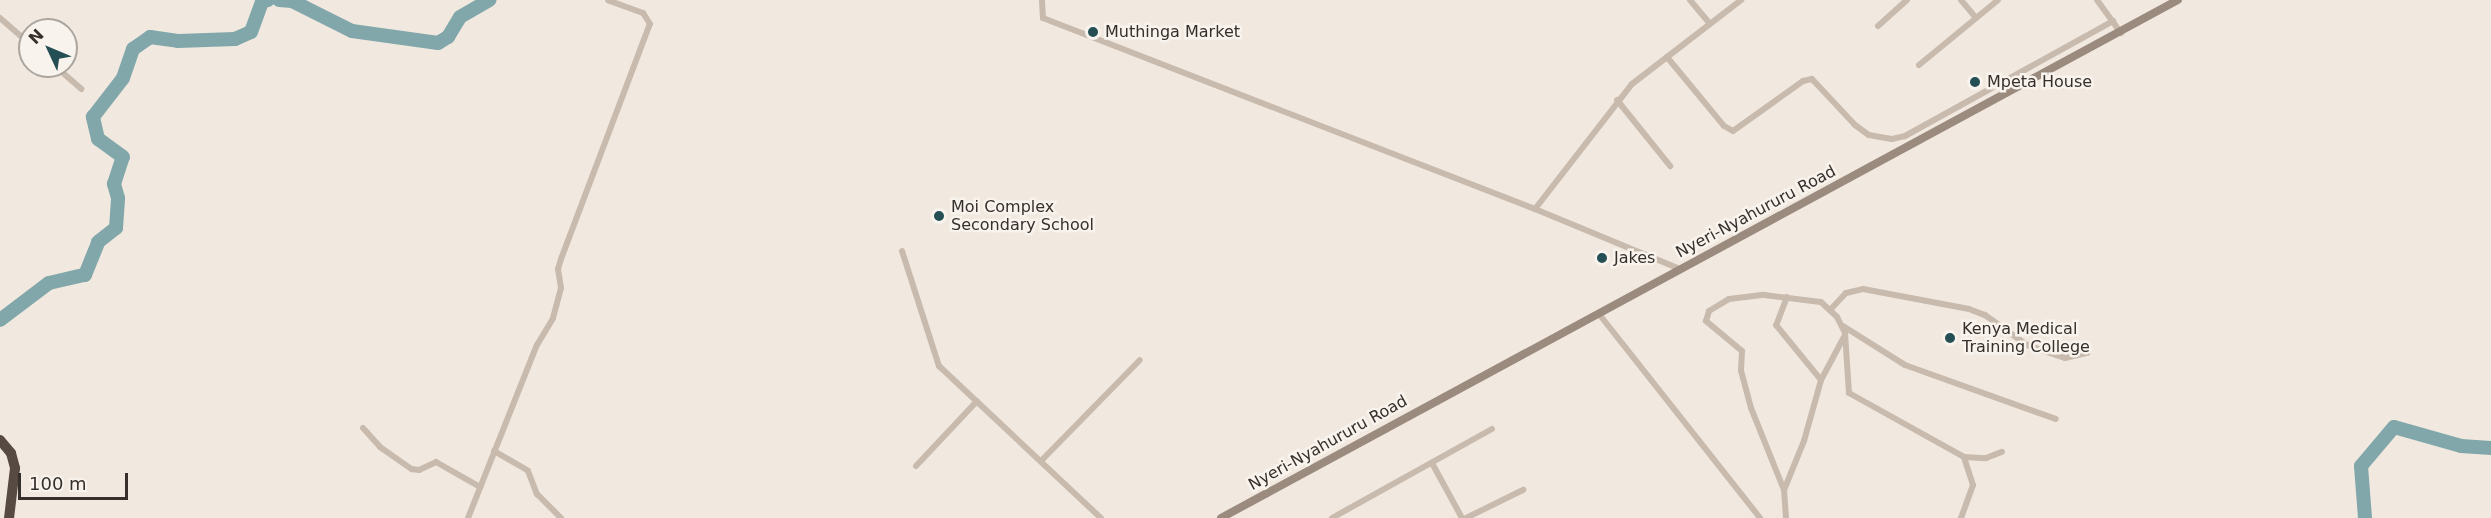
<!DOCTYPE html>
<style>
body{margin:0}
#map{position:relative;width:2491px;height:518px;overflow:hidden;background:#f1e9e0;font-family:"DejaVu Sans",sans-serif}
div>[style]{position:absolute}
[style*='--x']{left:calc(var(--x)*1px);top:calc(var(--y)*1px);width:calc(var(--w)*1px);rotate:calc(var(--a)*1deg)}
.river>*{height:14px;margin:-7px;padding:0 7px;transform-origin:7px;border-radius:7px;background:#82a7ab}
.street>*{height:6px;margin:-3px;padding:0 3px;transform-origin:3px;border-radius:3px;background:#c8baad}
.secondary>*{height:8px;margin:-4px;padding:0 4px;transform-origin:4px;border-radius:4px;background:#9b8a7e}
.highway>*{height:10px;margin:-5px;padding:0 5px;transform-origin:5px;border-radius:5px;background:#574a43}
.dots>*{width:16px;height:16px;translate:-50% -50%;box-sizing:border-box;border:3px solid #f8f3ec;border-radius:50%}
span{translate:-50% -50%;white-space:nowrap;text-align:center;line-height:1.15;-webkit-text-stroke:5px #f8f3ec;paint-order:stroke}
.poi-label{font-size:16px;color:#372f2b}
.left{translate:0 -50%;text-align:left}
.street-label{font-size:16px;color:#372f2b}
.north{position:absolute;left:18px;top:18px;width:60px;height:60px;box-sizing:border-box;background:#f8f3ec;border:2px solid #aba59f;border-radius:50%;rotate:314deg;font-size:16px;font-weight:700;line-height:24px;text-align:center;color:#372f2b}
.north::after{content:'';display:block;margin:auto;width:21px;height:27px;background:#244f54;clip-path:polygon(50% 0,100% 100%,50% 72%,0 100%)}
.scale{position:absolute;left:18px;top:473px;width:110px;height:27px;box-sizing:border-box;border:3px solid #372f2b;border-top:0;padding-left:8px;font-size:18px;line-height:21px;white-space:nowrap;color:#372f2b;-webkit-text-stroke:4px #f8f3ec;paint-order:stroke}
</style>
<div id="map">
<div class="river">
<i style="--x:279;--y:0;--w:13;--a:4"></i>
<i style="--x:292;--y:1;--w:67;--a:26.6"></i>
<i style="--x:352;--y:31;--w:87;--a:7.9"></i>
<i style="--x:438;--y:43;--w:12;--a:-31"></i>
<i style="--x:448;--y:37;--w:23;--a:-59"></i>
<i style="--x:460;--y:17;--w:34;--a:-30"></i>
<i style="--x:0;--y:320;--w:61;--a:-37.1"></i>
<i style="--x:49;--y:283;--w:37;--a:-13"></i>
<i style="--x:85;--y:275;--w:35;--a:-68"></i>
<i style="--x:98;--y:242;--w:23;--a:-38"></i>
<i style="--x:116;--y:228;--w:30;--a:-86"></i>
<i style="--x:118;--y:198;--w:15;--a:-106"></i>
<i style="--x:114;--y:184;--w:28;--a:-72"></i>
<i style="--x:123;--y:157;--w:31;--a:-144"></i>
<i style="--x:98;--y:139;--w:23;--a:-103"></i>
<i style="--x:93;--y:117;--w:49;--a:-52.4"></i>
<i style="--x:123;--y:78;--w:31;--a:-71"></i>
<i style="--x:133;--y:49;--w:21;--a:-35"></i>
<i style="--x:150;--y:37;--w:28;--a:8"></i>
<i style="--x:178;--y:41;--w:57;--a:-2"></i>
<i style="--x:235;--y:39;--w:17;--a:-24"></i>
<i style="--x:251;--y:32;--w:33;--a:-70"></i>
<i style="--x:262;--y:1;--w:6;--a:-9"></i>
<i style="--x:2365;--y:518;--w:52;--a:-94.4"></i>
<i style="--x:2361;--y:466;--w:51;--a:-49.8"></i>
<i style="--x:2394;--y:427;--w:70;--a:15.8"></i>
<i style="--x:2461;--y:446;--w:30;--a:4"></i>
</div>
<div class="street">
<i style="--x:1042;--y:0;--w:18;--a:87"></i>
<i style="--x:1043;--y:18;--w:528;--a:21.22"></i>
<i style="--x:1535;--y:209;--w:157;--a:22.5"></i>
<i style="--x:1690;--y:0;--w:31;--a:50"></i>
<i style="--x:1961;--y:0;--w:23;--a:50"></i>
<i style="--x:2097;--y:0;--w:41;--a:54"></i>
<i style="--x:0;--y:18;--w:40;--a:41"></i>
<i style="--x:1878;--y:26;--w:39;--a:-42"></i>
<i style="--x:1667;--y:57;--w:89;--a:50.4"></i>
<i style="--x:1724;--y:126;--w:10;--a:29"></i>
<i style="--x:1733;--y:131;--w:86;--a:-35.5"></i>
<i style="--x:1803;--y:81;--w:9;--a:-13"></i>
<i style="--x:1812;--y:79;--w:63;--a:46.9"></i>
<i style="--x:1855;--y:125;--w:17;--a:36"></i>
<i style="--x:1869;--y:135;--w:23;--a:10"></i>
<i style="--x:1892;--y:139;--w:13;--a:-13"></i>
<i style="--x:1905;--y:136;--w:238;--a:-28.9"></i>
<i style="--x:1919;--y:65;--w:102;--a:-39.4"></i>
<i style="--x:55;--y:66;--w:35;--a:41"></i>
<i style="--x:1617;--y:100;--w:85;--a:51.2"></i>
<i style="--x:1535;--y:209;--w:158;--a:-52.2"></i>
<i style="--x:1632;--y:84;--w:138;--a:-37.6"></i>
<i style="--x:902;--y:251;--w:121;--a:72.2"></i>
<i style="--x:939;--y:366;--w:222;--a:43.2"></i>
<i style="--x:1787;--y:297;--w:30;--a:111"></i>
<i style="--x:1776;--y:325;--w:71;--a:50.7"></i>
<i style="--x:1830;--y:310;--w:23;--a:-47"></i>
<i style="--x:1846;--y:293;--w:17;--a:-13"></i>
<i style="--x:1863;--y:289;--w:108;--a:10.7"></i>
<i style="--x:1969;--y:309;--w:17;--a:21"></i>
<i style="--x:1985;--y:315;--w:52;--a:35.5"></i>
<i style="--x:2027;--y:345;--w:40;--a:18.9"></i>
<i style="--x:2065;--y:358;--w:23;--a:-13"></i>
<i style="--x:1599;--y:314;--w:260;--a:51.7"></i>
<i style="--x:1843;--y:326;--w:73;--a:32.2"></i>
<i style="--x:1905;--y:365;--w:160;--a:19.7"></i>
<i style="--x:363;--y:428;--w:25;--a:48"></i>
<i style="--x:380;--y:447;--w:39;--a:35"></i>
<i style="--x:412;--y:469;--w:7;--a:8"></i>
<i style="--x:419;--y:470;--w:19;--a:-25"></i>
<i style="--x:436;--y:462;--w:51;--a:29.6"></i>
<i style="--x:494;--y:451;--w:39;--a:30"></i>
<i style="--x:528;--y:471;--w:25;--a:69"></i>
<i style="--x:537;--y:494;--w:34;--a:45"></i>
<i style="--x:1041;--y:461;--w:141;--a:-45.6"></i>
<i style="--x:1432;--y:463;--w:63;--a:61.4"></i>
<i style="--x:916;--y:466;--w:89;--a:-46.8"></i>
<i style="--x:1784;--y:490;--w:53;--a:-67.8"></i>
<i style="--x:1804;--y:441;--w:63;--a:-74.4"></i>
<i style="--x:1821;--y:380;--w:49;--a:-61.9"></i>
<i style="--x:468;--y:518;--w:186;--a:-68.3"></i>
<i style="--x:537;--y:345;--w:31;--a:-59"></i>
<i style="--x:553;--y:318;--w:31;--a:-75"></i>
<i style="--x:561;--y:288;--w:19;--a:-99"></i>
<i style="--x:558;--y:269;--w:10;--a:-73"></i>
<i style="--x:561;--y:259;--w:251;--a:-69.3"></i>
<i style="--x:650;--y:24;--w:13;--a:-122"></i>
<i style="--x:643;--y:13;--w:37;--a:-160"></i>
<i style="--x:1332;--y:518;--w:183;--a:-29.1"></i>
<i style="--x:1466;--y:518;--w:64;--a:-26.2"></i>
<i style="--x:1786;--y:518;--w:28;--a:-94"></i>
<i style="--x:1784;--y:490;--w:88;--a:-111.9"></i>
<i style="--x:1751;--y:408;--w:39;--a:-105"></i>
<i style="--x:1741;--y:370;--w:19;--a:-87"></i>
<i style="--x:1742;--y:351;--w:47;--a:-140.2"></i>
<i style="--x:1706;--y:321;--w:10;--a:-73"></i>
<i style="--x:1709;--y:311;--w:23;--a:-31"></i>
<i style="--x:1729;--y:299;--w:35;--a:-7"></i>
<i style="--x:1764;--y:295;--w:57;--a:7"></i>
<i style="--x:1821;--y:302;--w:22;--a:43"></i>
<i style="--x:1837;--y:317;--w:18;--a:63"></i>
<i style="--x:1845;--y:333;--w:60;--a:86.2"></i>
<i style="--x:1849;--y:393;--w:132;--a:29.1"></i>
<i style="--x:1964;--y:457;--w:22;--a:3"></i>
<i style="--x:1986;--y:458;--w:17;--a:-21"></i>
<i style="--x:1961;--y:518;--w:35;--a:-70"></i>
<i style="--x:1973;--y:485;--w:29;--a:-108"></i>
</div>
<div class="secondary">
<i style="--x:1221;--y:518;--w:1088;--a:-28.43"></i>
</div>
<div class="highway">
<i style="--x:0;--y:440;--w:17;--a:50"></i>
<i style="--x:11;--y:453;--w:16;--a:75"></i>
<i style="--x:15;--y:468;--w:50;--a:96.8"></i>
</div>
<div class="dots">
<i style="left:1093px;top:32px;background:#244f54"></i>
<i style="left:1975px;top:82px;background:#244f54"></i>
<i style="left:939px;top:216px;background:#244f54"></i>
<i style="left:1602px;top:258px;background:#244f54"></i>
<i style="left:1950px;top:338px;background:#244f54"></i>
</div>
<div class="poi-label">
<span class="left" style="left:1105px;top:32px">Muthinga Market</span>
<span class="left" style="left:1987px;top:82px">Mpeta House</span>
<span class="left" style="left:951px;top:216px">Moi Complex<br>Secondary School</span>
<span class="left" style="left:1614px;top:258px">Jakes</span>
<span class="left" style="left:1962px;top:338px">Kenya Medical<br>Training College</span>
</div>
<div class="street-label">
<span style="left:1756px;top:212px;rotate:-28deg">Nyeri-Nyahururu Road</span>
<span style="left:1328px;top:443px;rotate:-29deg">Nyeri-Nyahururu Road</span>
</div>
<div class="north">N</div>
<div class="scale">100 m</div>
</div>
